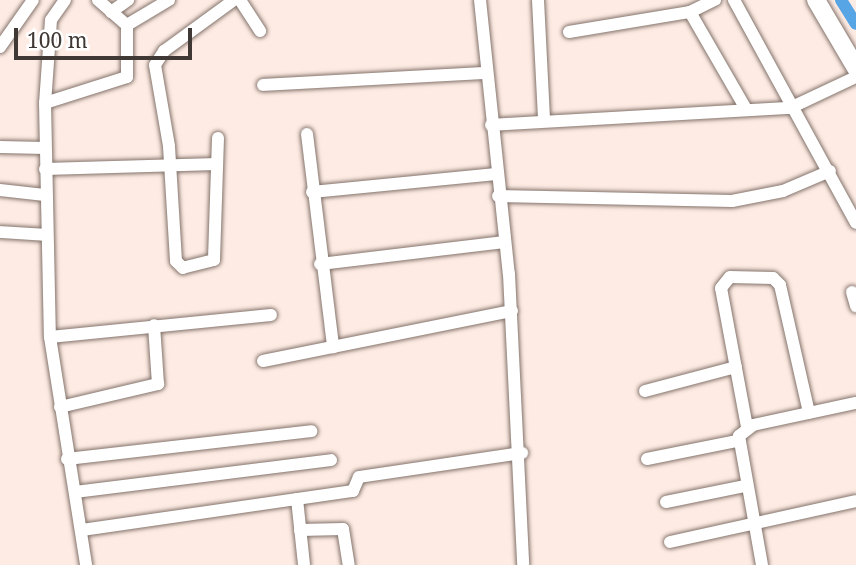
<!DOCTYPE html>
<style>
body{margin:0}
#map{position:relative;width:856px;height:565px;overflow:hidden;background:#feece4;font-family:"Noto Serif",serif}
div>[style]{position:absolute}
[style*='--x']{left:calc(var(--x)*1px);top:calc(var(--y)*1px);width:calc(var(--w)*1px);rotate:calc(var(--a)*1deg)}
.canal>*{height:12px;margin:-6px;padding:0 6px;transform-origin:6px;border-radius:6px;background:#57a5e5}
.roads{filter:drop-shadow(0 0 2px #83736b) drop-shadow(0 0 2px #83736b)}
.street>*{height:12px;margin:-6px;padding:0 6px;transform-origin:6px;border-radius:6px;background:#fff}
.secondary>*{height:18px;margin:-9px;padding:0 9px;transform-origin:9px;border-radius:9px;background:#fff}
span{translate:-50% -50%;white-space:nowrap;text-align:center;line-height:1.15;-webkit-text-stroke:7px #fff;paint-order:stroke}
.scale{position:absolute;left:14px;top:28px;width:178px;height:32px;box-sizing:border-box;border:4px solid #3f3835;border-top:0;padding-left:9px;font-size:21px;line-height:24px;white-space:nowrap;color:#3f3835;-webkit-text-stroke:5px #fff;paint-order:stroke}
</style>
<div id="map">
<div class="canal">
<i style="--x:841;--y:0;--w:28;--a:58"></i>
</div>
<div class="roads">
<div class="street">
<i style="--x:65;--y:0;--w:24;--a:125"></i>
<i style="--x:51;--y:20;--w:83;--a:94.1"></i>
<i style="--x:45;--y:103;--w:234;--a:88.8"></i>
<i style="--x:50;--y:337;--w:231;--a:81"></i>
<i style="--x:98;--y:0;--w:38;--a:41"></i>
<i style="--x:127;--y:25;--w:49;--a:-30.8"></i>
<i style="--x:240;--y:0;--w:37;--a:57"></i>
<i style="--x:480;--y:0;--w:276;--a:84"></i>
<i style="--x:509;--y:274;--w:291;--a:87.2"></i>
<i style="--x:538;--y:0;--w:119;--a:87.1"></i>
<i style="--x:734;--y:0;--w:254;--a:61.3"></i>
<i style="--x:111;--y:12;--w:21;--a:-35"></i>
<i style="--x:690;--y:12;--w:112;--a:60"></i>
<i style="--x:569;--y:32;--w:123;--a:-9.4"></i>
<i style="--x:690;--y:12;--w:28;--a:-26"></i>
<i style="--x:0;--y:47;--w:57;--a:-54.9"></i>
<i style="--x:263;--y:85;--w:224;--a:-3.1"></i>
<i style="--x:45;--y:103;--w:86;--a:-17.6"></i>
<i style="--x:127;--y:77;--w:52;--a:-90"></i>
<i style="--x:491;--y:125;--w:299;--a:-3.3"></i>
<i style="--x:790;--y:108;--w:73;--a:-25.2"></i>
<i style="--x:307;--y:134;--w:215;--a:83"></i>
<i style="--x:218;--y:138;--w:122;--a:91.9"></i>
<i style="--x:214;--y:260;--w:32;--a:166"></i>
<i style="--x:183;--y:268;--w:10;--a:-135"></i>
<i style="--x:176;--y:261;--w:115;--a:-93.5"></i>
<i style="--x:169;--y:146;--w:82;--a:-99.8"></i>
<i style="--x:155;--y:65;--w:17;--a:-57"></i>
<i style="--x:164;--y:51;--w:87;--a:-36.1"></i>
<i style="--x:0;--y:147;--w:45;--a:1.3"></i>
<i style="--x:45;--y:169;--w:172;--a:-1.7"></i>
<i style="--x:0;--y:190;--w:45;--a:6.3"></i>
<i style="--x:312;--y:192;--w:185;--a:-5.6"></i>
<i style="--x:498;--y:196;--w:234;--a:1.2"></i>
<i style="--x:732;--y:201;--w:52;--a:-11.1"></i>
<i style="--x:783;--y:191;--w:51;--a:-23.1"></i>
<i style="--x:0;--y:232;--w:46;--a:3.7"></i>
<i style="--x:320;--y:264;--w:186;--a:-6.8"></i>
<i style="--x:852;--y:292;--w:15;--a:74"></i>
<i style="--x:50;--y:337;--w:222;--a:-5.7"></i>
<i style="--x:263;--y:361;--w:254;--a:-11.4"></i>
<i style="--x:645;--y:391;--w:94;--a:-14.8"></i>
<i style="--x:60;--y:407;--w:101;--a:-13.2"></i>
<i style="--x:158;--y:384;--w:59;--a:-93.9"></i>
<i style="--x:747;--y:427;--w:141;--a:-100.6"></i>
<i style="--x:721;--y:288;--w:14;--a:-51"></i>
<i style="--x:730;--y:277;--w:43;--a:1.3"></i>
<i style="--x:773;--y:278;--w:10;--a:45"></i>
<i style="--x:780;--y:285;--w:131;--a:77.2"></i>
<i style="--x:67;--y:459;--w:246;--a:-6.5"></i>
<i style="--x:647;--y:459;--w:92;--a:-11.3"></i>
<i style="--x:75;--y:492;--w:258;--a:-7.1"></i>
<i style="--x:297;--y:499;--w:66;--a:83.9"></i>
<i style="--x:666;--y:502;--w:81;--a:-11.4"></i>
<i style="--x:82;--y:530;--w:274;--a:-8.2"></i>
<i style="--x:353;--y:491;--w:15;--a:-67"></i>
<i style="--x:359;--y:477;--w:165;--a:-8.4"></i>
<i style="--x:300;--y:530;--w:43;--a:-1.3"></i>
<i style="--x:343;--y:529;--w:36;--a:81"></i>
<i style="--x:670;--y:542;--w:190;--a:-12.4"></i>
<i style="--x:762;--y:565;--w:131;--a:-100.1"></i>
<i style="--x:739;--y:436;--w:18;--a:-38"></i>
<i style="--x:753;--y:425;--w:105;--a:-12.1"></i>
</div>
<div class="secondary">
<i style="--x:816;--y:0;--w:79;--a:59.5"></i>
</div>
</div>
<div class="scale">100 m</div>
</div>
